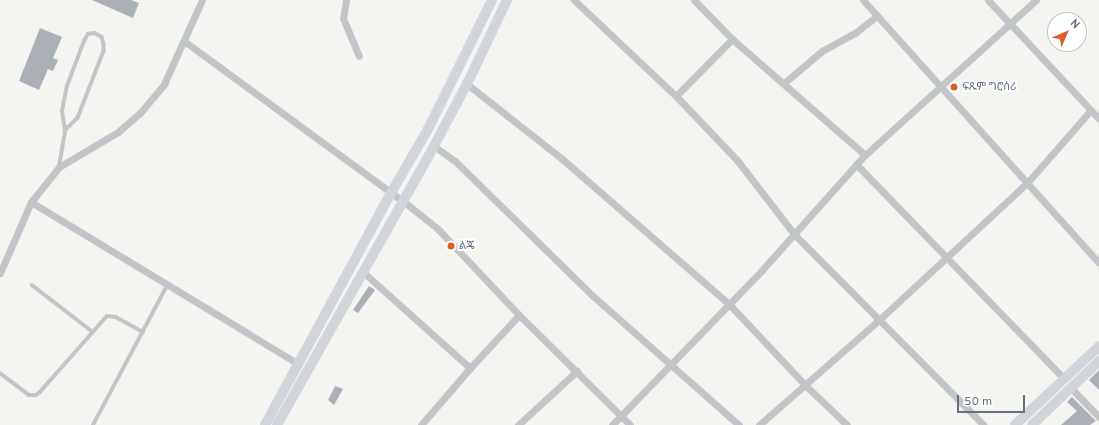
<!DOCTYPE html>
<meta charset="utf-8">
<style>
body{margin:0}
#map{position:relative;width:1099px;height:425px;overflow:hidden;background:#f4f4f0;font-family:Overpass,"Noto Sans Ethiopic",sans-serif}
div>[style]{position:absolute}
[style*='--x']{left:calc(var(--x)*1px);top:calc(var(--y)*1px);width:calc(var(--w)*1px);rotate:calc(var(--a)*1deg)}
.building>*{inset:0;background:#aab0b6}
.lane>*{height:3.5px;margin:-1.75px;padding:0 1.75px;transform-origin:1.75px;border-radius:1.75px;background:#c2c5c8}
.street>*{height:7px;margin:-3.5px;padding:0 3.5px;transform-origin:3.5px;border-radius:3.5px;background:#c2c5c8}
.secondary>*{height:10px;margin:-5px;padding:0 5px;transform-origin:5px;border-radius:5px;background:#d1d5da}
.dots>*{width:11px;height:11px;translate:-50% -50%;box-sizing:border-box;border:2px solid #fff;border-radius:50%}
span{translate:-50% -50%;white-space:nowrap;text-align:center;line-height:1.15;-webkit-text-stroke:4px #fff;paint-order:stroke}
.poi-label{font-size:11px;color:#647280}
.left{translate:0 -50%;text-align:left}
.north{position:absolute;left:1047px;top:12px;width:40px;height:40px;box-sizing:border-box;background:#fff;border:1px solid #c1c7cc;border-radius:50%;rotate:45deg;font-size:11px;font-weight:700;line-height:16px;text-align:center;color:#647280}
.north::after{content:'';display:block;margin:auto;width:14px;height:18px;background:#dc5d28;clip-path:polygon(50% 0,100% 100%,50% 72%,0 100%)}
.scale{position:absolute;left:957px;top:395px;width:68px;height:18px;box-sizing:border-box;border:2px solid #647280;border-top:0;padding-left:5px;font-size:12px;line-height:14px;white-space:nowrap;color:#647280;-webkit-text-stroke:3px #fff;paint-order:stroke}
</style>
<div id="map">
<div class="building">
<i style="clip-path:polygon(92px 0,131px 0,139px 3px,133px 18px)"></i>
<i style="clip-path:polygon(40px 28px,62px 37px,53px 58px,58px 60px,53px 71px,48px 69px,39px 90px,19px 81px)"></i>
<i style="clip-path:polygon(369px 286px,375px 290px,358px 313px,353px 310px)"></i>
<i style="clip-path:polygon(1099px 370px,1099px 390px,1089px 380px)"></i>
<i style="clip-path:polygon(335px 386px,343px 389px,334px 405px,328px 400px)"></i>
<i style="clip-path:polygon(1072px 397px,1096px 421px,1090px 425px,1061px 425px,1077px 411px,1067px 402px)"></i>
</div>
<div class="lane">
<i style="--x:59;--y:166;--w:36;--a:-80"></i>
<i style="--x:65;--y:131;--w:20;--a:-99"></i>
<i style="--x:62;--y:111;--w:25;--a:-79"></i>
<i style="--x:67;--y:86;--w:48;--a:-69.3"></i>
<i style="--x:84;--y:41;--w:8;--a:-60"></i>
<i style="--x:88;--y:34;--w:7;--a:-8"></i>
<i style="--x:95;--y:33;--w:8;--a:30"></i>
<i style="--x:102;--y:37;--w:7;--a:74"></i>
<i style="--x:104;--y:44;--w:7;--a:90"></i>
<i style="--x:104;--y:51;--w:72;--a:111.2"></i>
<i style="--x:78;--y:118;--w:18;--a:135"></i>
<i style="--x:32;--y:285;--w:77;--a:37.6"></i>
<i style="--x:0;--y:373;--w:36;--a:37"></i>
<i style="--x:29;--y:395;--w:7;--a:0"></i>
<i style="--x:36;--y:395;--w:5;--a:-37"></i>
<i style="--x:40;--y:392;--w:101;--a:-48.6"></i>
<i style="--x:107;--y:316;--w:9;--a:6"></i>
<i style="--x:116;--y:317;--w:31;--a:29"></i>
<i style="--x:93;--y:425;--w:157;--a:-62"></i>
</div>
<div class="street">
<i style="--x:346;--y:0;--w:18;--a:99"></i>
<i style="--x:343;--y:18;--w:41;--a:67.2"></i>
<i style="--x:574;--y:0;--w:140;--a:43.3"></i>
<i style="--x:676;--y:96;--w:88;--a:46.4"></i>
<i style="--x:737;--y:160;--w:93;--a:52.4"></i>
<i style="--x:794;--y:234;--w:269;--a:45.2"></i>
<i style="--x:694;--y:0;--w:54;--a:45.7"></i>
<i style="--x:732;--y:39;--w:176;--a:41.1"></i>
<i style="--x:863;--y:0;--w:353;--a:48.1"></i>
<i style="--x:988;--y:0;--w:163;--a:47"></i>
<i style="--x:184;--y:41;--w:271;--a:36.2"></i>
<i style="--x:403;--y:201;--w:45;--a:38.7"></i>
<i style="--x:438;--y:229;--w:118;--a:46.7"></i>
<i style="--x:519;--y:315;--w:156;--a:44.7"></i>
<i style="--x:784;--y:83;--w:50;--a:-40.1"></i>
<i style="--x:822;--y:51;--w:38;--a:-29"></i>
<i style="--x:855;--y:33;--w:28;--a:-38"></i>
<i style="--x:467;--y:84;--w:120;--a:38.2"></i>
<i style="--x:561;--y:158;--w:223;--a:41"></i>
<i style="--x:729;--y:304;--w:111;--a:46.8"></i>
<i style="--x:805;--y:385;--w:58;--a:43.6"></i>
<i style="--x:676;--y:96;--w:80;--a:-45.5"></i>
<i style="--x:434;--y:146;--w:26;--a:36"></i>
<i style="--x:455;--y:161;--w:193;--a:44.4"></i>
<i style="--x:593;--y:296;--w:195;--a:41.5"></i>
<i style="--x:856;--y:164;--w:299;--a:45.9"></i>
<i style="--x:31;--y:202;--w:312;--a:31.2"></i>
<i style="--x:363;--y:272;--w:144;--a:41.9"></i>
<i style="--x:0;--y:273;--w:77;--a:-66.4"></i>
<i style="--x:31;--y:202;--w:45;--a:-51.3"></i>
<i style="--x:59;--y:167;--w:69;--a:-30.7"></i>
<i style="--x:118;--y:132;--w:29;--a:-41"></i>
<i style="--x:140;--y:113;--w:38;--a:-50"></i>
<i style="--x:164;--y:84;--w:92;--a:-65.7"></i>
<i style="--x:1071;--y:388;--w:40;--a:46"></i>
<i style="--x:421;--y:425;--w:75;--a:-49.3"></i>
<i style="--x:470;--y:368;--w:72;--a:-47.2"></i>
<i style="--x:518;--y:425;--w:80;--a:-42.5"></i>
<i style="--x:612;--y:425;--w:216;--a:-45.9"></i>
<i style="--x:762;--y:270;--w:154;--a:-48.2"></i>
<i style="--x:865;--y:155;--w:231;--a:-42.2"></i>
<i style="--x:759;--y:425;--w:161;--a:-41.2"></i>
<i style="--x:880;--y:319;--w:200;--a:-42.8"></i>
<i style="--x:1027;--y:183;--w:97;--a:-48.8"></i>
</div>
<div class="secondary">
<i style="--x:265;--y:425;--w:264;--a:-61.5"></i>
<i style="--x:391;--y:193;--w:72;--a:-59.9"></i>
<i style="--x:427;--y:131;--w:146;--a:-63.6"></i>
<i style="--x:277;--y:425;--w:320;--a:-60.6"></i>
<i style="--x:434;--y:146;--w:70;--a:-62"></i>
<i style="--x:467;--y:84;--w:93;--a:-64.5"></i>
<i style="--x:1015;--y:425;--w:115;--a:-43.2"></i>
<i style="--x:1032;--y:425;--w:93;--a:-43.7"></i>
</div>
<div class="dots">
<i style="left:954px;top:87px;background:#dc5d28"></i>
<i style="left:451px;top:246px;background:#dc5d28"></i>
</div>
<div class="poi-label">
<span class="left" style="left:962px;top:87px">ፍጹም ግሮሰሪ</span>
<span class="left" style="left:459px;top:246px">ልጄ</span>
</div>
<div class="north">N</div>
<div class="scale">50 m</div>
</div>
